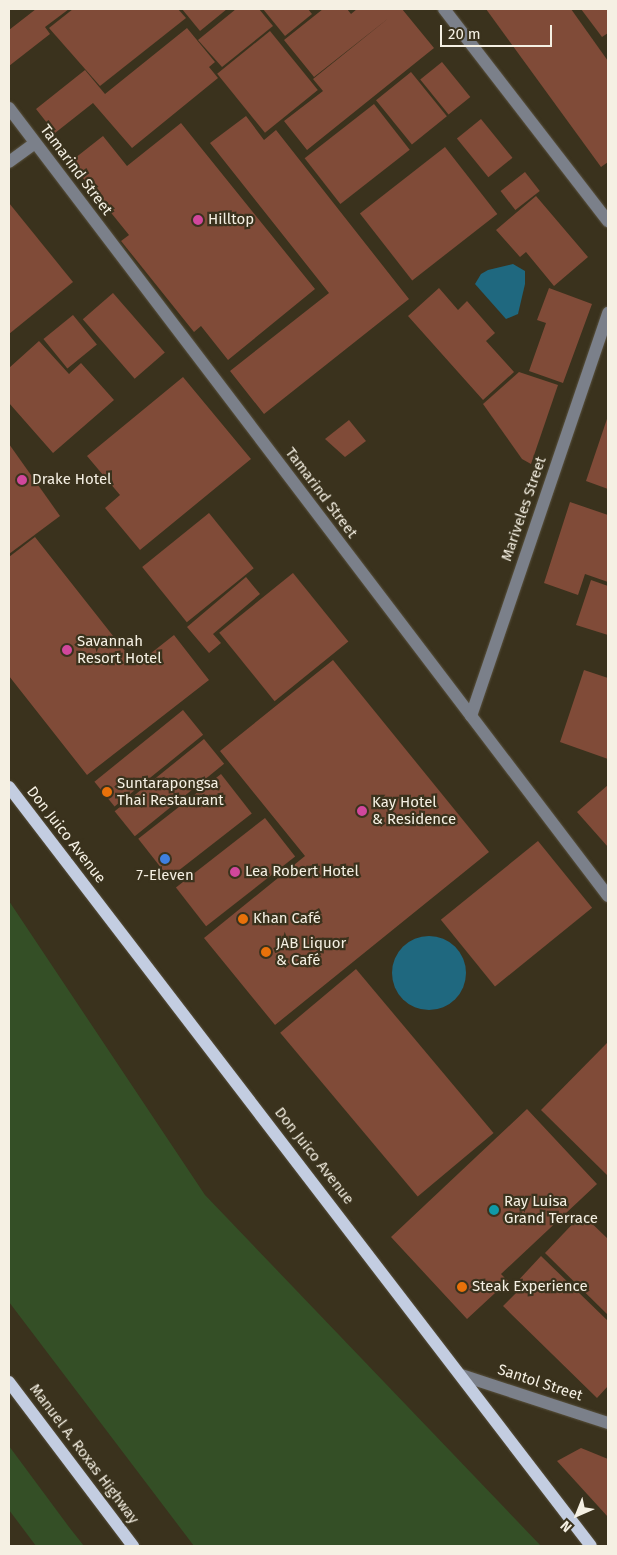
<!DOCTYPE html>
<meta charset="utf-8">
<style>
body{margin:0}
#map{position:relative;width:617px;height:1555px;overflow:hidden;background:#3a321d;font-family:"Fira Sans",sans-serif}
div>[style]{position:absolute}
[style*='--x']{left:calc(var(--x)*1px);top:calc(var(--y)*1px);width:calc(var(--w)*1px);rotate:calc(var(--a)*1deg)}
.green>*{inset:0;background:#344f26}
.water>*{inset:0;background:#1f687f}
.round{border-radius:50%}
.building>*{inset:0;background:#804b38;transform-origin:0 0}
.roads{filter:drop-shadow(0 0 1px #58503d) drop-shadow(0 0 1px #58503d)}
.minor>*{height:12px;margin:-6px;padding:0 6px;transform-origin:6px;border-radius:6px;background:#7b808a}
.major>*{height:12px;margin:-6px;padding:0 6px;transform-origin:6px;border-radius:6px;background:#c3cde1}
.dots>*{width:14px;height:14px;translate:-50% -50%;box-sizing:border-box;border:2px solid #3a321d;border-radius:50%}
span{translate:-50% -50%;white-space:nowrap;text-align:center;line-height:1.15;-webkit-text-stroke:4.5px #3a321d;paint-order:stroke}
.street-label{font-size:15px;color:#f5f0e3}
.poi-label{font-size:15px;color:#f5f0e3}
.left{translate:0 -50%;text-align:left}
.frame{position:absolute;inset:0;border:10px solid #f5f0e3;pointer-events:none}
.north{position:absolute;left:552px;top:1490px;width:50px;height:50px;-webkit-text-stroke:4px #3a321d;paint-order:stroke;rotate:224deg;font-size:14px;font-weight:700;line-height:20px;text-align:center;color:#f5f0e3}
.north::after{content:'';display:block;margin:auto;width:18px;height:22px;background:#f5f0e3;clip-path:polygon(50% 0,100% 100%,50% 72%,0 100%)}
.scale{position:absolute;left:440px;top:25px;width:112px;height:22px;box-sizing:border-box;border:2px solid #f5f0e3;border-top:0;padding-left:6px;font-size:15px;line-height:18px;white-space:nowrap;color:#f5f0e3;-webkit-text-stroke:4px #3a321d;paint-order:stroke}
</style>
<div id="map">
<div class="green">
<i style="clip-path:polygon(9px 901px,205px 1195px,541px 1546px,194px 1546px,9px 1302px)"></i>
<i style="clip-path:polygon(9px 1446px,69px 1527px,84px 1546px,36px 1546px,9px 1510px)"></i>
</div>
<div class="water">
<i style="clip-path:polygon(513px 264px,525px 271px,525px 284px,518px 314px,506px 319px,475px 284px,481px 274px,488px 270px)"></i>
<i class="round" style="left:392px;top:936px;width:74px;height:74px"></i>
</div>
<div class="building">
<i style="clip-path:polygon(36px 9px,69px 9px,45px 27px,50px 34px,9px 66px,9px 30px)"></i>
<i style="clip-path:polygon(73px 9px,178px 9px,186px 18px,100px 86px,49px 28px)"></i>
<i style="clip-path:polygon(182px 9px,227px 9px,200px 31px)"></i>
<i style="clip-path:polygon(236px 9px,259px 9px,273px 26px,222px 67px,198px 40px)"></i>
<i style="clip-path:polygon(263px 9px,308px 9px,312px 14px,285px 36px)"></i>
<i style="clip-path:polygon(323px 9px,347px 9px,351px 14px,357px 9px,402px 9px,434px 48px,307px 150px,284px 121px,323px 91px,313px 79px,390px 17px,314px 77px,284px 40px)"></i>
<i style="clip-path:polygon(486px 9px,571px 9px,608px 61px,608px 162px,601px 167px)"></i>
<i style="clip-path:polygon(581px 9px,608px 9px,608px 33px,602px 37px)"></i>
<i style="clip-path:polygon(187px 28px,215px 62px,209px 67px,218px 78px,132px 148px,93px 103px,55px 133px,36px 109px,85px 70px,105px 94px)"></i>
<i style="left:270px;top:31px;width:76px;height:68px;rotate:51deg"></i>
<i style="left:442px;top:62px;width:45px;height:28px;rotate:51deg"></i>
<i style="left:411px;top:72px;width:57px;height:45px;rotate:51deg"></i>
<i style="left:374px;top:104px;width:58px;height:88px;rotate:52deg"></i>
<i style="clip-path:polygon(246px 116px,264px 140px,276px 130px,409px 299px,264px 414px,230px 371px,329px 293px,210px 143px)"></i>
<i style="left:481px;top:119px;width:50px;height:31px;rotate:51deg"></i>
<i style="clip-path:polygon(181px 123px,315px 289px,228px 360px,201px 326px,194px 332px,121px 241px,129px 235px,70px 162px,103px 136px,127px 166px)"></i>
<i style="left:445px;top:147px;width:85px;height:108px;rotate:52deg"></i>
<i style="left:525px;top:172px;width:24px;height:31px;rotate:52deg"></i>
<i style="clip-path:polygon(536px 196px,588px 257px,554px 286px,526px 252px,520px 257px,496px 230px)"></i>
<i style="clip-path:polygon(9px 203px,73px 282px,9px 334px)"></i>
<i style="clip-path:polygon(439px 288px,458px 310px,467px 301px,495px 333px,486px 341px,514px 372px,483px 400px,408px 316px)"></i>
<i style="clip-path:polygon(549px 288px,592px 304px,563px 383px,529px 371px,546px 323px,537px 320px)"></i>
<i style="left:113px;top:293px;width:79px;height:40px;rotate:49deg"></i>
<i style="left:73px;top:315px;width:38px;height:38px;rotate:51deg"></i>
<i style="clip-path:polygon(39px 341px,69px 374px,81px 363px,114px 400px,53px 453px,9px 403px,9px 368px)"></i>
<i style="clip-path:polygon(519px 372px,558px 385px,531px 464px,522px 459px,483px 404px)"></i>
<i style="clip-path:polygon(183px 377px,251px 459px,140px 550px,105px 508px,120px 495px,87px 456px)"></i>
<i style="clip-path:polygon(608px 416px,608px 489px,586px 481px)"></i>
<i style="clip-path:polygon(349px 420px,366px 441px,345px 457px,325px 439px)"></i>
<i style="clip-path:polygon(9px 444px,60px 516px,9px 554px)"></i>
<i style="clip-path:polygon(570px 502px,608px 515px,608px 582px,585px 574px,578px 595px,544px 583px)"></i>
<i style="left:209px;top:513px;width:71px;height:86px;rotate:51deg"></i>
<i style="clip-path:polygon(35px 537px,136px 665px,174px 635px,209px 680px,87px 775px,9px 676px,9px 557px)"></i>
<i style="left:293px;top:573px;width:88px;height:95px;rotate:51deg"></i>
<i style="clip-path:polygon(246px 577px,260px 594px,213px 634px,221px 643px,209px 653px,187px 627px)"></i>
<i style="clip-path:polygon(591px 580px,608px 586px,608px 635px,576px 625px)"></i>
<i style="clip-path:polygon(333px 660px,489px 852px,275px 1025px,204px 938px,305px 856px,220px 751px)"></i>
<i style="clip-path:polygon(584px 670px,608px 678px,608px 759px,560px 742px)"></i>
<i style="left:183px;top:710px;width:32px;height:114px;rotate:51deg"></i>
<i style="left:204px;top:739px;width:32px;height:115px;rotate:51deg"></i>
<i style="left:221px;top:774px;width:50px;height:105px;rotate:52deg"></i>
<i style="clip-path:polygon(608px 785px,608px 847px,577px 812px)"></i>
<i style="left:265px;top:818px;width:49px;height:113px;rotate:52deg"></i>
<i style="left:538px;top:841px;width:86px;height:125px;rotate:51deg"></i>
<i style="left:356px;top:969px;width:214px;height:99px;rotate:50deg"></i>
<i style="clip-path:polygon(608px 1042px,608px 1176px,541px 1110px)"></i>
<i style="clip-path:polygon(527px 1109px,597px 1184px,501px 1274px,508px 1281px,467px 1319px,391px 1237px)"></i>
<i style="clip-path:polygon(582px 1214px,608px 1239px,608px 1315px,545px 1253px)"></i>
<i style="clip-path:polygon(541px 1256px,608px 1321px,608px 1386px,597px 1398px,503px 1306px,520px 1289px,515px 1284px)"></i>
<i style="clip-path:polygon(581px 1448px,608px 1459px,608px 1517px,557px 1461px)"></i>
</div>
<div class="roads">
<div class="minor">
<i style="--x:444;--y:9;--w:268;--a:52.3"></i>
<i style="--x:9;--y:108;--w:990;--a:52.76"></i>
<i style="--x:9;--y:162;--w:32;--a:-36"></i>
<i style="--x:471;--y:716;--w:426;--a:-71.2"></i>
<i style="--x:461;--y:1375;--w:155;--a:18.1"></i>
</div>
<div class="major">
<i style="--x:9;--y:787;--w:956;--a:52.52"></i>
<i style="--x:9;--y:1382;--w:206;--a:52.9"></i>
</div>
</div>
<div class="dots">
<i style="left:198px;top:220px;background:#d1479c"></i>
<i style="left:22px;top:480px;background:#d1479c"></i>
<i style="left:67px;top:650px;background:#d1479c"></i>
<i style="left:107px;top:792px;background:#e8710a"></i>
<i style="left:362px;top:811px;background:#d1479c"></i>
<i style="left:165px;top:859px;background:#3f7fe0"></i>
<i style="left:235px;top:872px;background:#d1479c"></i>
<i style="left:243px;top:919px;background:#e8710a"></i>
<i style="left:266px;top:952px;background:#e8710a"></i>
<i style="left:494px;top:1210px;background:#0f9aa8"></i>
<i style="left:462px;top:1287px;background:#e8710a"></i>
</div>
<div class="street-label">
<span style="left:76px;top:170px;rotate:53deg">Tamarind Street</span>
<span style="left:321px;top:493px;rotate:53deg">Tamarind Street</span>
<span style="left:524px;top:509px;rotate:-71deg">Mariveles Street</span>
<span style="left:66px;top:835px;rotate:52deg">Don Juico Avenue</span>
<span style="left:314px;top:1156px;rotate:52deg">Don Juico Avenue</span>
<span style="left:540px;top:1383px;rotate:18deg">Santol Street</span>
<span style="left:84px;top:1454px;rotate:53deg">Manuel A. Roxas Highway</span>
</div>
<div class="poi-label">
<span class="left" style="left:208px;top:220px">Hilltop</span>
<span class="left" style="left:32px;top:480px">Drake Hotel</span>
<span class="left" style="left:77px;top:650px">Savannah<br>Resort Hotel</span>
<span class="left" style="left:117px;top:792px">Suntarapongsa<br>Thai Restaurant</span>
<span class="left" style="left:372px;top:811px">Kay Hotel<br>&amp; Residence</span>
<span class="left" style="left:245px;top:872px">Lea Robert Hotel</span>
<span style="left:165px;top:876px">7-Eleven</span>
<span class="left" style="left:253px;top:919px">Khan Café</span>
<span class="left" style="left:276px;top:952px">JAB Liquor<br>&amp; Café</span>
<span class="left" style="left:504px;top:1210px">Ray Luisa<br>Grand Terrace</span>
<span class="left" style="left:472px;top:1287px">Steak Experience</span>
</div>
<div class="frame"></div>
<div class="north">N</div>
<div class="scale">20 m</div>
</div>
